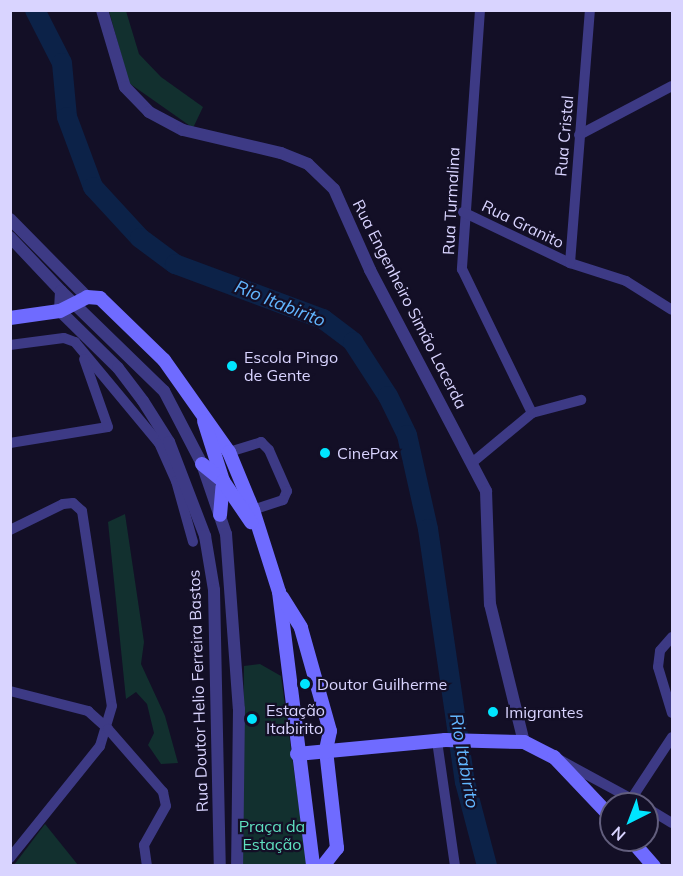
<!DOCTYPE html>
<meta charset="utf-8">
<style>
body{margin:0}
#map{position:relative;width:683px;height:876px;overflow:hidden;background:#130f26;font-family:Mulish,sans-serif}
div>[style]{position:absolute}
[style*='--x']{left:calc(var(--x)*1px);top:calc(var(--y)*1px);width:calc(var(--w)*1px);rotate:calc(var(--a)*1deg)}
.green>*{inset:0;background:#12302f}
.river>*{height:20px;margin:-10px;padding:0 10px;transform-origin:10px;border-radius:10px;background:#0c2248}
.minor>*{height:10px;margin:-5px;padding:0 5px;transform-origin:5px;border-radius:5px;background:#3d3a85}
.tertiary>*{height:12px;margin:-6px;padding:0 6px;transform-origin:6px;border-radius:6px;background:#3d3a85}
.secondary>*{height:14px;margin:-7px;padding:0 7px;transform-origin:7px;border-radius:7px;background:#6f6bff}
.dots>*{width:16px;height:16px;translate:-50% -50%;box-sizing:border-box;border:3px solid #130f26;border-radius:50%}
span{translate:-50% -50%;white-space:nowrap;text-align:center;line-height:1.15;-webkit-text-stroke:4.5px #130f26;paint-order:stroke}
.street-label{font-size:16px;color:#d9d4ff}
.poi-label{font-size:16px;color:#d9d4ff}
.left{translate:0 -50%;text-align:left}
.park-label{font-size:16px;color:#5fe0c0}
.water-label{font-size:18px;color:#62b6ff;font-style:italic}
.frame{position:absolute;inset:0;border:12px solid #d9d4ff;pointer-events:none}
.north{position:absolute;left:599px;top:792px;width:60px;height:60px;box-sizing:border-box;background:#130f26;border:2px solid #625e7d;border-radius:50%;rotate:222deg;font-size:16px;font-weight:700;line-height:24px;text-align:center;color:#d9d4ff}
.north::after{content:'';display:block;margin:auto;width:21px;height:27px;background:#00e5ff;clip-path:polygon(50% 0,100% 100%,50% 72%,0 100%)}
</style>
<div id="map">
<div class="green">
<i style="clip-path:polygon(109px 11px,126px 11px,139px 54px,161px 77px,203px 107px,193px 128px,129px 83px)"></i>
<i style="clip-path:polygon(125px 514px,144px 642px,141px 664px,165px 716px,178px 763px,161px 764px,148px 745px,154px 733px,147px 704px,136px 692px,126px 699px,108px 522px)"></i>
<i style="clip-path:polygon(260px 664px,281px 676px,307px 865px,241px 866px,244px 666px)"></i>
<i style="clip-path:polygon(45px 824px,78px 865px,14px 865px)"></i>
</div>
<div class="river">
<i style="--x:35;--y:10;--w:59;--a:63"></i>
<i style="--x:62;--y:63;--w:54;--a:84.7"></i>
<i style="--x:67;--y:117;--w:75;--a:69.6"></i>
<i style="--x:93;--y:187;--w:69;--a:47.3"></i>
<i style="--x:140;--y:238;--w:44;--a:36.6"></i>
<i style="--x:175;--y:264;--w:158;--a:20.4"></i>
<i style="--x:323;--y:319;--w:38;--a:37"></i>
<i style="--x:353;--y:342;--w:64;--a:57.1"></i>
<i style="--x:388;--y:396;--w:43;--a:64"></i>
<i style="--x:407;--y:435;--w:96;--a:77.4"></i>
<i style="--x:428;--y:529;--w:256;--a:81.7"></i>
<i style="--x:465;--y:782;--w:87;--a:75.3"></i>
</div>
<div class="minor">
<i style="--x:480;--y:10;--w:260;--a:94"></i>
<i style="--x:462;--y:269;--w:160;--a:64.1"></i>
<i style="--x:579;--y:135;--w:105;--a:-27.8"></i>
<i style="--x:463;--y:212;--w:119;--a:25.5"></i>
<i style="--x:570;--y:263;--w:59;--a:17.8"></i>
<i style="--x:626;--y:281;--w:54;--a:32.2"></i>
<i style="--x:570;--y:263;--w:254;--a:-85.5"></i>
<i style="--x:10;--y:345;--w:54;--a:-7.4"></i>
<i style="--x:64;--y:338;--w:12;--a:20"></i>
<i style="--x:75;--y:342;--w:131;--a:50.3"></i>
<i style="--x:159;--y:443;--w:42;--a:65.9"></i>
<i style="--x:176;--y:481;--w:63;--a:74.4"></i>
<i style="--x:10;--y:443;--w:99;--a:-9.3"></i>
<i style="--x:108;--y:427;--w:72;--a:-109.4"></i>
<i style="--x:229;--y:452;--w:34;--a:-17"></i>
<i style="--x:261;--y:442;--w:11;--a:45"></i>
<i style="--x:269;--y:450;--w:45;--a:66.3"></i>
<i style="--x:287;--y:491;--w:10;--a:114"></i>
<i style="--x:283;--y:500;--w:32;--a:162"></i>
<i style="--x:473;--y:462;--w:77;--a:-39.7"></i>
<i style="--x:532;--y:413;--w:51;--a:-14.9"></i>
<i style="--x:10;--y:530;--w:59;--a:-26.1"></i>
<i style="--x:63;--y:504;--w:10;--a:-6"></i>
<i style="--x:73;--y:503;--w:12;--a:42"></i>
<i style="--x:82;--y:511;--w:197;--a:81.3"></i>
<i style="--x:112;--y:706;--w:42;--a:106.7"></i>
<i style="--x:100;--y:746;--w:144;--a:128.8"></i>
<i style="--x:672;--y:637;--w:18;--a:131"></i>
<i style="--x:660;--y:651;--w:16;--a:97"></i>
<i style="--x:658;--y:667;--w:48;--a:73.1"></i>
<i style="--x:10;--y:691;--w:81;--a:14.4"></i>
<i style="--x:88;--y:711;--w:27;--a:42"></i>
<i style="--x:108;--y:729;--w:84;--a:48.9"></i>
<i style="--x:163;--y:792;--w:14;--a:78"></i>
<i style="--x:166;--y:806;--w:45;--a:119.4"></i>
<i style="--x:144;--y:845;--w:21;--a:82"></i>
<i style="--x:437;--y:741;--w:126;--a:81.8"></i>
<i style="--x:560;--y:760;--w:92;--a:28.5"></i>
<i style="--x:628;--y:804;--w:80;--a:-56.7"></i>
<i style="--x:647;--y:808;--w:29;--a:31"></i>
</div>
<div class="tertiary">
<i style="--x:102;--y:10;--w:80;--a:73.4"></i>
<i style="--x:125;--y:87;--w:35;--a:46"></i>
<i style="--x:149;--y:112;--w:38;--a:28"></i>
<i style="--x:183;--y:130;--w:101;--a:13.2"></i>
<i style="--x:281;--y:153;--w:29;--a:22"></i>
<i style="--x:308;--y:164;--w:36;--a:44"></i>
<i style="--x:334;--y:189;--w:89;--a:66"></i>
<i style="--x:370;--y:270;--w:250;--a:62.3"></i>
<i style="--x:486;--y:491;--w:113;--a:88"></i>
<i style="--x:490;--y:604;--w:142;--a:76.2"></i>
<i style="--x:10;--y:219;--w:110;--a:45.4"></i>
<i style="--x:10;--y:237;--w:74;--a:46.6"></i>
<i style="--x:61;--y:291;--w:20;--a:93"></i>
<i style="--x:60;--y:311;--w:81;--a:44.5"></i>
<i style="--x:118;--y:368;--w:41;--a:52.9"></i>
<i style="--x:143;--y:401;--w:49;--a:57.6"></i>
<i style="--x:169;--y:442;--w:101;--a:69"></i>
<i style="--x:205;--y:536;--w:55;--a:80.5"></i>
<i style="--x:214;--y:590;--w:276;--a:88.8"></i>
<i style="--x:61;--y:291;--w:144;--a:44.2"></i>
<i style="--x:164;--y:391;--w:82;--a:62.5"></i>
<i style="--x:202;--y:464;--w:74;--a:71.1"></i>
<i style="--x:226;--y:534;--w:175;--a:85.8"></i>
<i style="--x:239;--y:709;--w:157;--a:90.7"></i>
</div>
<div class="secondary">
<i style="--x:10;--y:318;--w:50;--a:-8"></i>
<i style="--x:60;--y:311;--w:30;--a:-27"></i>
<i style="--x:87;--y:297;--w:13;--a:4"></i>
<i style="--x:100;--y:298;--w:89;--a:44.1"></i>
<i style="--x:164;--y:360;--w:113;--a:54.8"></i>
<i style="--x:229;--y:452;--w:63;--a:67.5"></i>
<i style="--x:253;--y:510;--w:86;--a:72.4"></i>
<i style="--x:279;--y:592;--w:276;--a:82.9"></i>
<i style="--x:204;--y:421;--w:63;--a:72.4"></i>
<i style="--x:223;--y:481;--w:34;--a:95"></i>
<i style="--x:202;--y:464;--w:27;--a:39"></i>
<i style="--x:223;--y:481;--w:50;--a:55.7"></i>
<i style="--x:282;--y:597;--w:36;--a:58"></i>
<i style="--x:301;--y:628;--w:107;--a:74.3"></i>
<i style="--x:330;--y:731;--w:19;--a:102"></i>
<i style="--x:326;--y:750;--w:99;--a:83.6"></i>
<i style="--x:337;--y:848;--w:23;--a:128"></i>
<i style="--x:297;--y:754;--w:149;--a:-5.4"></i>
<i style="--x:445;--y:740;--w:79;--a:1.5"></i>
<i style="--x:524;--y:742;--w:34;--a:27"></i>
<i style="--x:554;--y:757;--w:83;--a:46.5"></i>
<i style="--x:631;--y:840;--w:35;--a:49"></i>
</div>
<div class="dots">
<i style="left:232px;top:366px;background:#00e5ff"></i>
<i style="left:325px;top:453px;background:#00e5ff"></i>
<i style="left:305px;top:684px;background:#00e5ff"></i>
<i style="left:493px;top:712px;background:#00e5ff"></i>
<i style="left:252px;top:719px;background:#00e5ff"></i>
</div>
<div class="street-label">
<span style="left:564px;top:136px;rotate:-85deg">Rua Cristal</span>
<span style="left:451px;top:201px;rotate:-87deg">Rua Turmalina</span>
<span style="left:523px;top:224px;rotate:26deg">Rua Granito</span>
<span style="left:410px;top:304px;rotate:63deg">Rua Engenheiro Simão Lacerda</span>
<span style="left:198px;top:691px;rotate:-92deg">Rua Doutor Helio Ferreira Bastos</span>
</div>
<div class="poi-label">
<span class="left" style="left:244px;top:366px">Escola Pingo<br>de Gente</span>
<span class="left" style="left:337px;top:453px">CinePax</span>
<span class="left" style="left:317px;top:684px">Doutor Guilherme</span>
<span class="left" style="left:266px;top:719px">Estação<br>Itabirito</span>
<span class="left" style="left:505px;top:712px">Imigrantes</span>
</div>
<div class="park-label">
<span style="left:272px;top:835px">Praça da<br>Estação</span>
</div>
<div class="water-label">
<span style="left:280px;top:304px;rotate:22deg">Rio Itabirito</span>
<span style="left:464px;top:761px;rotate:80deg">Rio Itabirito</span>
</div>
<div class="frame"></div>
<div class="north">N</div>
</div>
